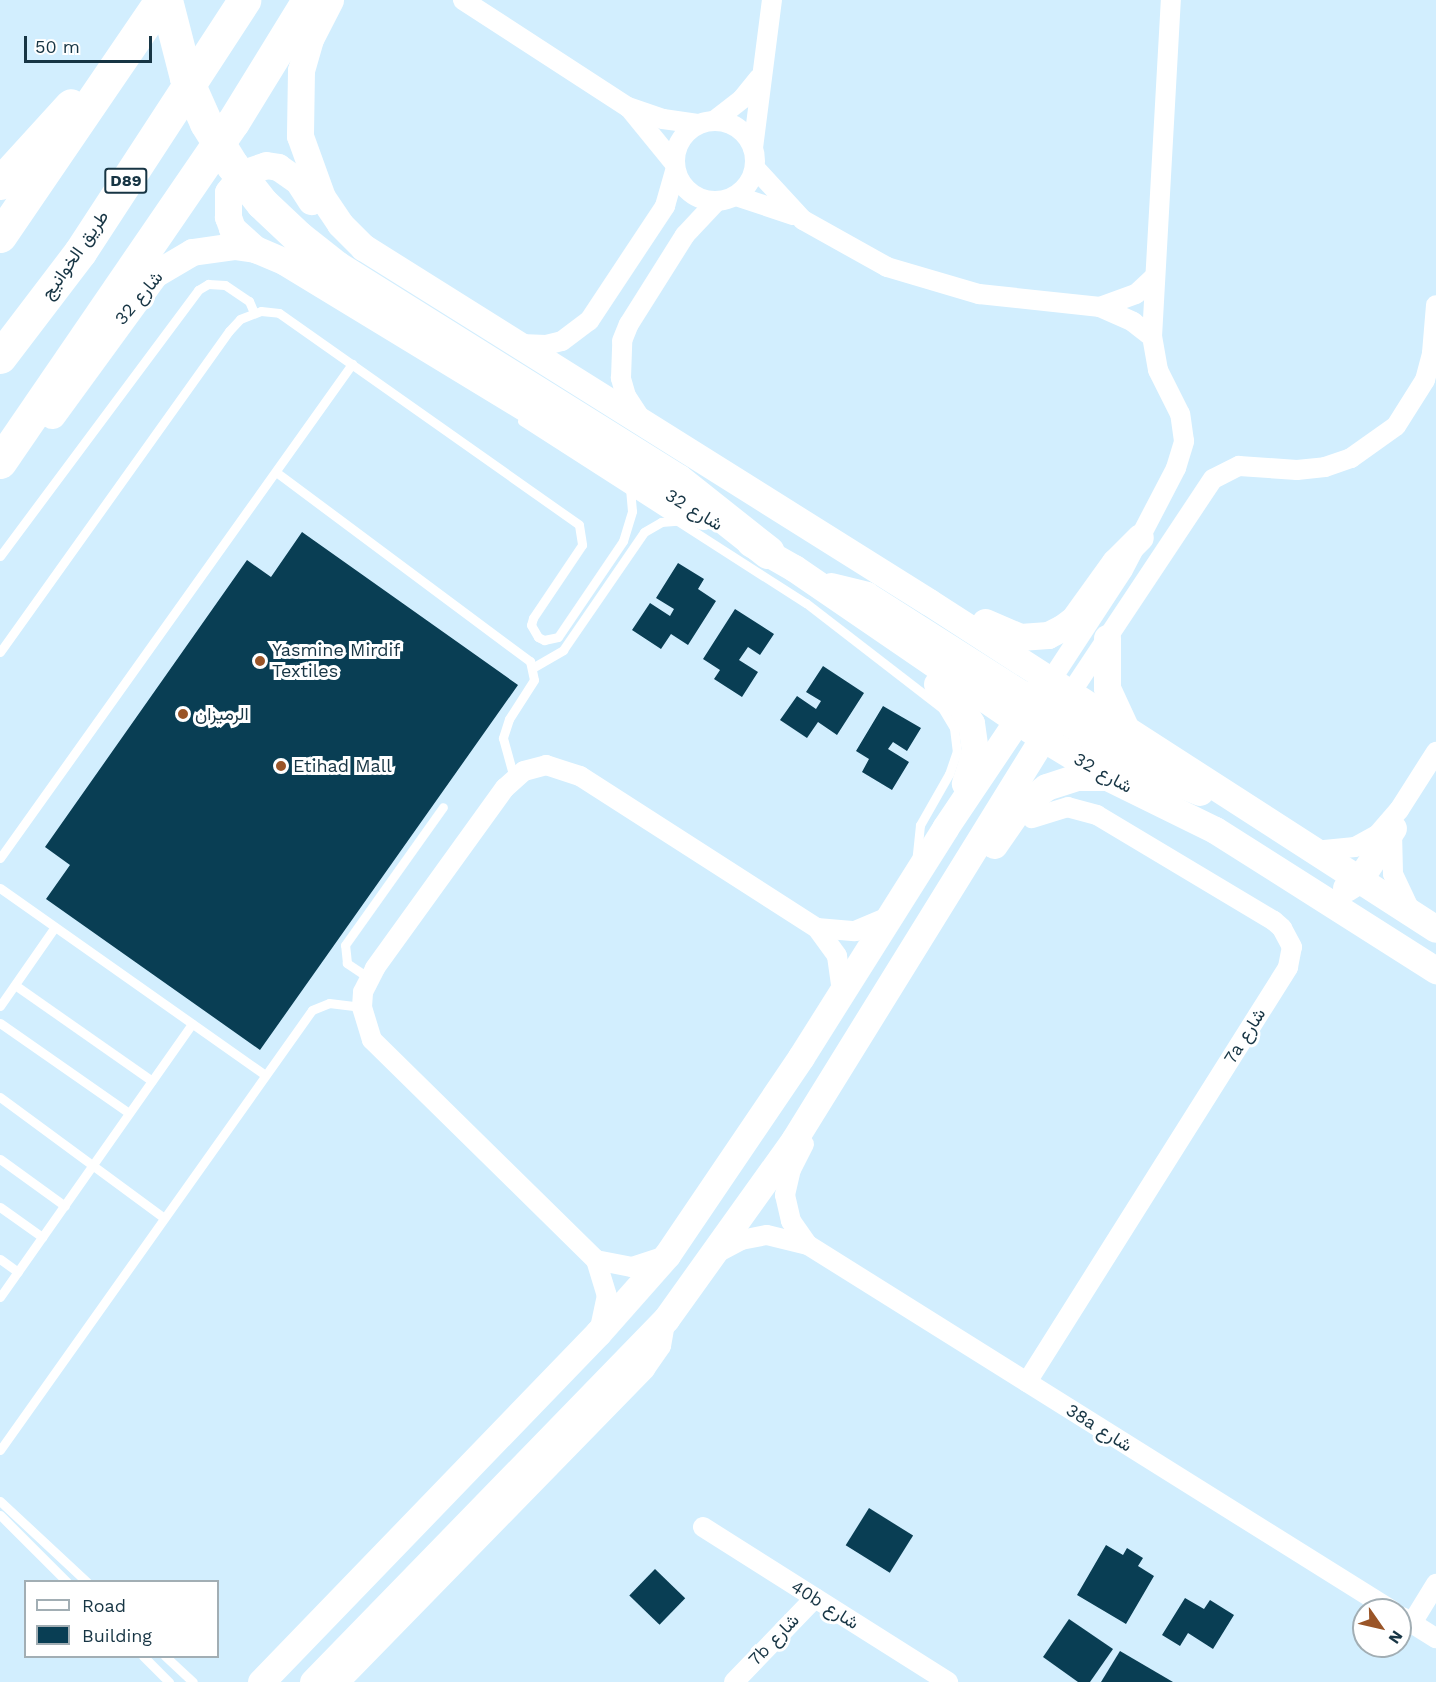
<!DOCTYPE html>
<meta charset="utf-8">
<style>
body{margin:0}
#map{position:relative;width:1436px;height:1682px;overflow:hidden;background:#d2eefe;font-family:"Work Sans",Vazirmatn,sans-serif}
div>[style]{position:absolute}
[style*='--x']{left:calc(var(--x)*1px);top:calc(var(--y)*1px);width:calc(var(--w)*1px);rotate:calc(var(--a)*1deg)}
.building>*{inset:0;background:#093e54;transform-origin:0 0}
.lane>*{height:9px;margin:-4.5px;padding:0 4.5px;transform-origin:4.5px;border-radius:4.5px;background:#fff}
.street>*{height:20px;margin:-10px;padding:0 10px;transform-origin:10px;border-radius:10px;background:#fff}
.street>.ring{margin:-10px;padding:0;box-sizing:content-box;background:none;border:20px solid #fff;border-radius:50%}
.secondary>*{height:27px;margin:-13.5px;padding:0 13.5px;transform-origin:13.5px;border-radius:13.5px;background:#fff}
.highway>*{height:33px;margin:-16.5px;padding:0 16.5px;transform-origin:16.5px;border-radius:16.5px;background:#fff}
.dots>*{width:16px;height:16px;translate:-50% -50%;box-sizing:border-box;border:3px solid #fff;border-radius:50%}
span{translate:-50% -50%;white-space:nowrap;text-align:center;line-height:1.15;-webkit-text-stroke:6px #fff;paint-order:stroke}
.shield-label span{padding:2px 4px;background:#fff;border:2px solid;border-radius:4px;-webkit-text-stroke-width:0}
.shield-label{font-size:16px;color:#173544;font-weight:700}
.street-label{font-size:18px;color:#173544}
.poi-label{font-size:18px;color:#173544}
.left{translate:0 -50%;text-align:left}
.legend{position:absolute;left:24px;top:1580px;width:195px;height:78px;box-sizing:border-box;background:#fff;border:2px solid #a2aeb4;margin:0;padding:8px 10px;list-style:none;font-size:18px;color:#173544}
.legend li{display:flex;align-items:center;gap:12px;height:30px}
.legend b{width:30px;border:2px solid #a2aeb4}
.north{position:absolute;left:1352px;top:1598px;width:60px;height:60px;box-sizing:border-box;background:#fff;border:2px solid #a2aeb4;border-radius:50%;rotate:124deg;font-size:16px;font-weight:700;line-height:24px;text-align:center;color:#173544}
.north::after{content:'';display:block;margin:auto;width:21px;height:27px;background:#9a5528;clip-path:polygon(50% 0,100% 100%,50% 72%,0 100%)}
.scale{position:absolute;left:24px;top:36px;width:128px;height:27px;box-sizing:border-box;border:3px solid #173544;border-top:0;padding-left:8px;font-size:18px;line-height:21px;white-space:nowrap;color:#173544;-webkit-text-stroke:4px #fff;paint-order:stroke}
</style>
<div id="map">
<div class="building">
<i style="clip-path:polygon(302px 532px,518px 685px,260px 1050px,46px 899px,70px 865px,45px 847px,247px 560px,271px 577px)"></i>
<i style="clip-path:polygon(678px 563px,704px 579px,698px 589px,716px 601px,688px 645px,671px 634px,661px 649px,632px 630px,650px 603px,670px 616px,674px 609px,656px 598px)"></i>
<i style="clip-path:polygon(735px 609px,774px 634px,760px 655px,748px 647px,739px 660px,758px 672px,742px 697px,714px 679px,720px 670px,703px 659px)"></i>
<i style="clip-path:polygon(823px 666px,864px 693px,837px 735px,818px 722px,807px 738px,780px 720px,797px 696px,816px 709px,821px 701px,806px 692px)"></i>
<i style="clip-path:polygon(883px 706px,921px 728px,907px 751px,893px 742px,888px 749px,909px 762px,892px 790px,862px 772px,869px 759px,856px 751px)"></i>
<i style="left:869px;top:1508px;width:52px;height:44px;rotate:32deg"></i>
<i style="clip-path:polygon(1106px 1545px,1123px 1555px,1127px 1548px,1143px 1558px,1138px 1566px,1154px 1576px,1126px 1624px,1077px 1595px)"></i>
<i style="left:655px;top:1569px;width:42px;height:37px;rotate:44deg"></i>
<i style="clip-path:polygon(1185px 1598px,1204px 1609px,1210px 1600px,1234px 1615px,1213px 1649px,1188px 1633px,1180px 1646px,1162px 1635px)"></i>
<i style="clip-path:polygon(1069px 1619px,1113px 1649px,1090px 1682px,1078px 1682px,1043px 1657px)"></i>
<i style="clip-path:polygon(1120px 1651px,1173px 1682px,1101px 1682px)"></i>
</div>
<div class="lane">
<i style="--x:522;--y:421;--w:337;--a:32.7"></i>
<i style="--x:806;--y:603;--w:172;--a:37.7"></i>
<i style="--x:942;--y:708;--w:23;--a:59"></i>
<i style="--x:954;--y:728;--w:23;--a:83"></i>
<i style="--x:957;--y:751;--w:24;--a:109"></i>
<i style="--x:949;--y:774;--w:59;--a:119.6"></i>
<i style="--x:920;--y:825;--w:36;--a:96"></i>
<i style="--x:276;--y:472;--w:317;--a:36.7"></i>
<i style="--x:530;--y:661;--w:19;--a:78"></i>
<i style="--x:534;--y:680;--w:46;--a:122.7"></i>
<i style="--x:509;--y:719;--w:20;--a:108"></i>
<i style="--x:503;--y:738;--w:41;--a:74.6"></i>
<i style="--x:0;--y:556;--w:332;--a:-53.3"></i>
<i style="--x:198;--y:290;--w:12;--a:-31"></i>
<i style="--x:208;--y:284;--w:17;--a:3"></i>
<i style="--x:225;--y:285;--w:29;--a:34"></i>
<i style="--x:249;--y:301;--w:13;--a:67"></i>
<i style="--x:0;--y:652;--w:394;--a:-54.5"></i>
<i style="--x:229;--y:331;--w:16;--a:-47"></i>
<i style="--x:240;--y:319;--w:22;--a:-21"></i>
<i style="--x:261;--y:311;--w:18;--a:6"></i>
<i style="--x:279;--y:313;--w:367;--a:35.2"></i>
<i style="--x:579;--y:525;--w:20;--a:81"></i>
<i style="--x:582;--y:545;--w:88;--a:123.9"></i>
<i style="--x:533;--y:618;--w:7;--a:106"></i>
<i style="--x:531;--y:625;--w:14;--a:60"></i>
<i style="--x:538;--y:637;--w:7;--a:27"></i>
<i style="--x:544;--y:640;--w:14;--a:-12"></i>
<i style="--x:558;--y:637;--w:116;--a:-55.9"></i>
<i style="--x:623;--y:541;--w:31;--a:-73"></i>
<i style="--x:632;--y:511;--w:21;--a:-95"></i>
<i style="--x:534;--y:667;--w:34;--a:-30"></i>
<i style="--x:563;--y:650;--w:143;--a:-55.5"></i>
<i style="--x:644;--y:532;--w:20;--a:-30"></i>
<i style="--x:661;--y:522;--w:16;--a:-4"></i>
<i style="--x:0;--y:858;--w:607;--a:-54.53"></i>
<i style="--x:0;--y:888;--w:324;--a:35.2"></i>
<i style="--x:369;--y:978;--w:27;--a:-146"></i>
<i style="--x:347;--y:963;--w:18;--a:-96"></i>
<i style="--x:345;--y:945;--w:169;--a:-54.6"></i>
<i style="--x:15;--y:985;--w:167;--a:35"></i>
<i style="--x:0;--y:1006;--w:96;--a:-55.2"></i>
<i style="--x:0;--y:1023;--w:157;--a:34.9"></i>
<i style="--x:0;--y:1097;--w:202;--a:36.4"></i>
<i style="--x:0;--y:1159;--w:80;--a:35.9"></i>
<i style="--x:0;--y:1207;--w:52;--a:35.5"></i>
<i style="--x:0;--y:1259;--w:22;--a:36"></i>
<i style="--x:0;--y:1297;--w:334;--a:-54.9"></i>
<i style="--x:0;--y:1450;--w:539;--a:-54.66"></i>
<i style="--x:312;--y:1010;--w:18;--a:-22"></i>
<i style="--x:329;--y:1003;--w:33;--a:7"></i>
<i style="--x:0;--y:1501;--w:119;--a:43"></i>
<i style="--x:0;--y:1515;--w:95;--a:45"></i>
<i style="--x:143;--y:1656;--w:37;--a:45"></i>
<i style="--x:165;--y:1656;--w:38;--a:43"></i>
</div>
<div class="street">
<i style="--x:463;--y:0;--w:197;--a:33"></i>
<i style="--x:628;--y:107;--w:37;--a:19"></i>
<i style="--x:663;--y:119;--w:35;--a:8"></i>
<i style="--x:630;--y:109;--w:70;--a:50.8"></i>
<i class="ring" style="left:675px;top:121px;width:60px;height:60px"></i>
<i style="--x:714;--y:121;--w:36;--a:-38"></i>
<i style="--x:742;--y:99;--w:27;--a:-51"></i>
<i style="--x:753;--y:148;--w:149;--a:-82.7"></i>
<i style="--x:755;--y:168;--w:71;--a:47.3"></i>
<i style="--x:803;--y:220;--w:96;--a:29.2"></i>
<i style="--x:887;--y:267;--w:96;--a:16.4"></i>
<i style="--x:979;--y:294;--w:122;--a:6.1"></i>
<i style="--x:1100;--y:307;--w:36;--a:24"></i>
<i style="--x:1133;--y:322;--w:24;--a:38"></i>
<i style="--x:736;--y:196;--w:60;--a:18.4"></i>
<i style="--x:1100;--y:307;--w:38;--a:-20"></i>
<i style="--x:1136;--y:294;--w:26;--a:-43"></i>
<i style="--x:521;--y:344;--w:25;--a:2"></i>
<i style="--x:546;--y:345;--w:16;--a:-14"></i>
<i style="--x:562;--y:341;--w:34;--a:-37"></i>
<i style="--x:589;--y:321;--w:138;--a:-56.5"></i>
<i style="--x:665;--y:206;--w:35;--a:-74"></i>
<i style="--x:641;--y:419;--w:27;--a:-123"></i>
<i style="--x:626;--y:396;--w:19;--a:-106"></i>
<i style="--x:621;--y:378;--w:37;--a:-88"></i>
<i style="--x:622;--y:341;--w:18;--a:-68"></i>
<i style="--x:629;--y:324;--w:105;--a:-57.8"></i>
<i style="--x:685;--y:235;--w:45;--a:-46.8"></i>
<i style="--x:1051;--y:680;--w:131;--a:-56.8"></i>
<i style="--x:1123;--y:570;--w:115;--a:-62.5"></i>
<i style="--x:1176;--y:468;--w:28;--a:-73"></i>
<i style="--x:1184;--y:441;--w:27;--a:-98"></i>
<i style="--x:1180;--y:414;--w:49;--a:-116.6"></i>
<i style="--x:1158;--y:370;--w:34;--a:-100"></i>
<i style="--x:1152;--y:337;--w:338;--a:-86.8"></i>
<i style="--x:1070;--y:694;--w:258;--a:-56.4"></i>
<i style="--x:1213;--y:479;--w:29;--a:-27"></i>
<i style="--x:1239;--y:466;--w:58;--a:3.9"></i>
<i style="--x:1297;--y:470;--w:28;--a:-6"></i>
<i style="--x:1325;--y:467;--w:28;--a:-19"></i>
<i style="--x:1351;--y:458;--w:55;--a:-35.4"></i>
<i style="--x:1396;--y:426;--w:54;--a:-57.8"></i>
<i style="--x:1425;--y:380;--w:28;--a:-75"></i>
<i style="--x:1432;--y:353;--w:48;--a:-85.2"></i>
<i style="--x:1392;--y:832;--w:42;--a:88.6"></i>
<i style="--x:1393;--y:874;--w:42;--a:64.7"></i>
<i style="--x:1314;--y:851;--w:41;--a:-5.6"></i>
<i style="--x:1355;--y:847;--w:26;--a:-29"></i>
<i style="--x:1378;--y:834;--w:32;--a:-49"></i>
<i style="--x:1399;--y:810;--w:69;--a:-57.5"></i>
<i style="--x:817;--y:928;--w:38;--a:5"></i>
<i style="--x:855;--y:931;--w:38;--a:-23"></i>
<i style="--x:804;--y:1144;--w:28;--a:117"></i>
<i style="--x:791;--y:1169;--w:27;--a:103"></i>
<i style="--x:785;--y:1195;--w:27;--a:77"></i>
<i style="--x:791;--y:1221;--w:29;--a:55"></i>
<i style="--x:715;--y:1254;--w:30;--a:-28"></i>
<i style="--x:741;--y:1240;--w:26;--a:-11"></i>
<i style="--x:767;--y:1235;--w:42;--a:13.7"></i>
<i style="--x:808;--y:1245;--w:688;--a:32.05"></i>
<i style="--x:596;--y:1260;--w:37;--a:11"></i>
<i style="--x:632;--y:1267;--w:32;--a:-18"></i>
<i style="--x:600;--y:1328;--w:33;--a:-78"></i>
<i style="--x:607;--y:1296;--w:38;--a:-107"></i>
<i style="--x:596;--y:1260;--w:314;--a:-135.5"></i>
<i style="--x:372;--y:1040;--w:34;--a:-107"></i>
<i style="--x:362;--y:1007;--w:15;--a:-86"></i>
<i style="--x:363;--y:992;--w:27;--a:-63"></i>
<i style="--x:375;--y:968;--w:222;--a:-54.2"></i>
<i style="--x:505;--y:788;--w:25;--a:-42"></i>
<i style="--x:524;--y:771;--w:23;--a:-15"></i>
<i style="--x:546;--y:765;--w:36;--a:18"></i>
<i style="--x:580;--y:776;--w:282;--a:32.7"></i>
<i style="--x:817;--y:928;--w:34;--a:54"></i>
<i style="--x:837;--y:956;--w:35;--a:82"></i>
<i style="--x:1027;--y:1382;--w:490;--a:-57.8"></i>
<i style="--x:1288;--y:967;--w:20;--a:-79"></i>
<i style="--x:1292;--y:947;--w:21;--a:-118"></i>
<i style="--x:1282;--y:928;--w:11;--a:-139"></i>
<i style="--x:1274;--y:921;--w:206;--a:-149.1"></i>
<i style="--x:1097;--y:815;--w:30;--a:-165"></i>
<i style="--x:1068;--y:807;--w:38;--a:163"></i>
<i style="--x:703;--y:1527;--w:290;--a:32.3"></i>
<i style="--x:1402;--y:1617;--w:40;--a:32"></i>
<i style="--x:1412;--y:1623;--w:46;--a:-58.4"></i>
<i style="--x:340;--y:1682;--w:437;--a:-45.7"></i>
<i style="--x:645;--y:1369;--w:28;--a:-55"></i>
<i style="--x:661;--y:1346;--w:27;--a:-80"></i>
<i style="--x:734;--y:1682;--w:115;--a:-46.1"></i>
</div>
<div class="secondary">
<i style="--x:330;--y:0;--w:44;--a:117.1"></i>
<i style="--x:310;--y:39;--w:32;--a:106"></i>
<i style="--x:301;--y:70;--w:66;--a:90.9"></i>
<i style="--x:300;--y:136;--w:65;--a:70.2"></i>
<i style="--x:322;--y:197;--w:32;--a:56"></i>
<i style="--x:340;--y:224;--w:33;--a:45"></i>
<i style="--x:363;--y:247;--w:668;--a:32.1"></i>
<i style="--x:929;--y:602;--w:603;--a:32.82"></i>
<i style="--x:255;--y:249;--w:31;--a:-138"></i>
<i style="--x:232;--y:228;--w:12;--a:-110"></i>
<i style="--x:228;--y:217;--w:25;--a:-90"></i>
<i style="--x:228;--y:192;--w:24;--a:-52"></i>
<i style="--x:243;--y:173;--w:24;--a:-19"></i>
<i style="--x:266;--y:165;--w:12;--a:9"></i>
<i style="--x:278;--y:167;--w:24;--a:35"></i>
<i style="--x:298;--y:181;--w:24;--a:57"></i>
<i style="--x:52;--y:415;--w:175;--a:-53.9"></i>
<i style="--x:155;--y:274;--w:43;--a:-30.7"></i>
<i style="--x:192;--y:252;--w:42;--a:-8.1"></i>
<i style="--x:234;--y:246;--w:21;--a:8"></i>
<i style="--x:255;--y:249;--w:33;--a:23"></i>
<i style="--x:285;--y:262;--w:489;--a:31.3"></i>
<i style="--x:750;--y:543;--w:51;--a:29.6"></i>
<i style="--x:794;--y:568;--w:299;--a:34.4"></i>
<i style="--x:1041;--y:737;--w:77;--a:31.2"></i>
<i style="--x:1107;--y:777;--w:120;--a:26.1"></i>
<i style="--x:1215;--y:830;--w:262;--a:32.4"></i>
<i style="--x:831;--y:586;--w:36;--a:14"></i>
<i style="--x:866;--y:595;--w:185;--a:32.4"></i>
<i style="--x:1022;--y:694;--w:28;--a:13"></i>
<i style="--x:985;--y:622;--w:38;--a:23"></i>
<i style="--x:1020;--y:637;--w:28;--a:-4"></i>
<i style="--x:1048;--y:635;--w:16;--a:-27"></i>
<i style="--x:1062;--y:628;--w:15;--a:-37"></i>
<i style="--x:1074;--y:619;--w:70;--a:-54.3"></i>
<i style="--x:1115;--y:562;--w:35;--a:-45"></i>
<i style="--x:1107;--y:638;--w:50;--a:90"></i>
<i style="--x:1107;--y:688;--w:45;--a:65.1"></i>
<i style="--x:937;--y:684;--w:24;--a:36"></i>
<i style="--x:956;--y:698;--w:29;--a:59"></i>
<i style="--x:971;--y:723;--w:29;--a:82"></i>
<i style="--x:975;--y:752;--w:33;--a:108"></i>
<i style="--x:1038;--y:716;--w:26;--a:9"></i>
<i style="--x:1064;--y:720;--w:95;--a:31.7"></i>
<i style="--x:1145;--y:770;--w:59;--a:21.8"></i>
<i style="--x:994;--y:845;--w:47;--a:-55.3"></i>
<i style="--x:1021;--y:806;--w:31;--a:-37"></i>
<i style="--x:1046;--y:787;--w:32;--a:-18"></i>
<i style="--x:1076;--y:777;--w:31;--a:0"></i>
<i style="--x:1346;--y:888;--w:15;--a:-32"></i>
<i style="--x:1359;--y:880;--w:62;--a:-56.8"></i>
<i style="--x:261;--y:1682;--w:485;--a:-46"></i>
<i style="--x:598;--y:1333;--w:104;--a:-48.5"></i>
<i style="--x:667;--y:1255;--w:239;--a:-55.9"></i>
<i style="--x:801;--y:1057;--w:271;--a:-57.8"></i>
<i style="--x:945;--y:828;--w:129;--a:-56.1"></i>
<i style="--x:1017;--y:721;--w:53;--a:-50.3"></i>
<i style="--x:313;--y:1682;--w:506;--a:-45.8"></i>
<i style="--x:666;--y:1319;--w:220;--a:-54.4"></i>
<i style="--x:794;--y:1140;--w:524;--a:-58.25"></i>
</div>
<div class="highway">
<i style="--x:166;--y:0;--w:81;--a:75.6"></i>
<i style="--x:186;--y:78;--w:49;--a:66"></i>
<i style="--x:206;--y:123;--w:49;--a:58.2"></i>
<i style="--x:232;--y:165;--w:48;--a:51.7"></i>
<i style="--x:262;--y:203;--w:50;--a:43.4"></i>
<i style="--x:298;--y:237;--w:48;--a:38.3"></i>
<i style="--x:336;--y:267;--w:402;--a:32"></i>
<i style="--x:677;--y:480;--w:116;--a:38.4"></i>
<i style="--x:0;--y:183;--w:105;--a:-47.7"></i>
<i style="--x:0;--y:236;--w:286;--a:-55.7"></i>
<i style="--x:0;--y:357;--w:132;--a:-52.7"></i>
<i style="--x:80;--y:252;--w:301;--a:-56.9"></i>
<i style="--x:0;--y:462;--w:412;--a:-55.6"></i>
<i style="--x:233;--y:122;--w:143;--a:-58.4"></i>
</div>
<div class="dots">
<i style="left:260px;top:661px;background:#9a5528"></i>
<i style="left:183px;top:714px;background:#9a5528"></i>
<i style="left:281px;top:766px;background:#9a5528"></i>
</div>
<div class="shield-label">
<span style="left:126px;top:181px">D89</span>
</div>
<div class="street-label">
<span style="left:75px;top:255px;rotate:-55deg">طريق الخوانيج</span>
<span style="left:139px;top:298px;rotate:-50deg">شارع 32</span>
<span style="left:694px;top:510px;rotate:31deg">شارع 32</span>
<span style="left:1103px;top:773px;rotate:29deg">شارع 32</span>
<span style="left:1245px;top:1036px;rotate:-58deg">7a شارع</span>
<span style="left:1099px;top:1428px;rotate:32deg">38a شارع</span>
<span style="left:825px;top:1605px;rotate:32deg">40b شارع</span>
<span style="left:774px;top:1640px;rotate:-46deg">7b شارع</span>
</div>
<div class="poi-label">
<span class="left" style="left:272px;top:661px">Yasmine Mirdif<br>Textiles</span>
<span class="left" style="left:195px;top:714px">الرميزان</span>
<span class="left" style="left:293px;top:766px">Etihad Mall</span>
</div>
<ul class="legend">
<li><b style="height:8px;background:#fff"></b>Road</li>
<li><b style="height:16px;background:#093e54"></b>Building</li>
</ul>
<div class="north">N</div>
<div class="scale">50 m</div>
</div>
